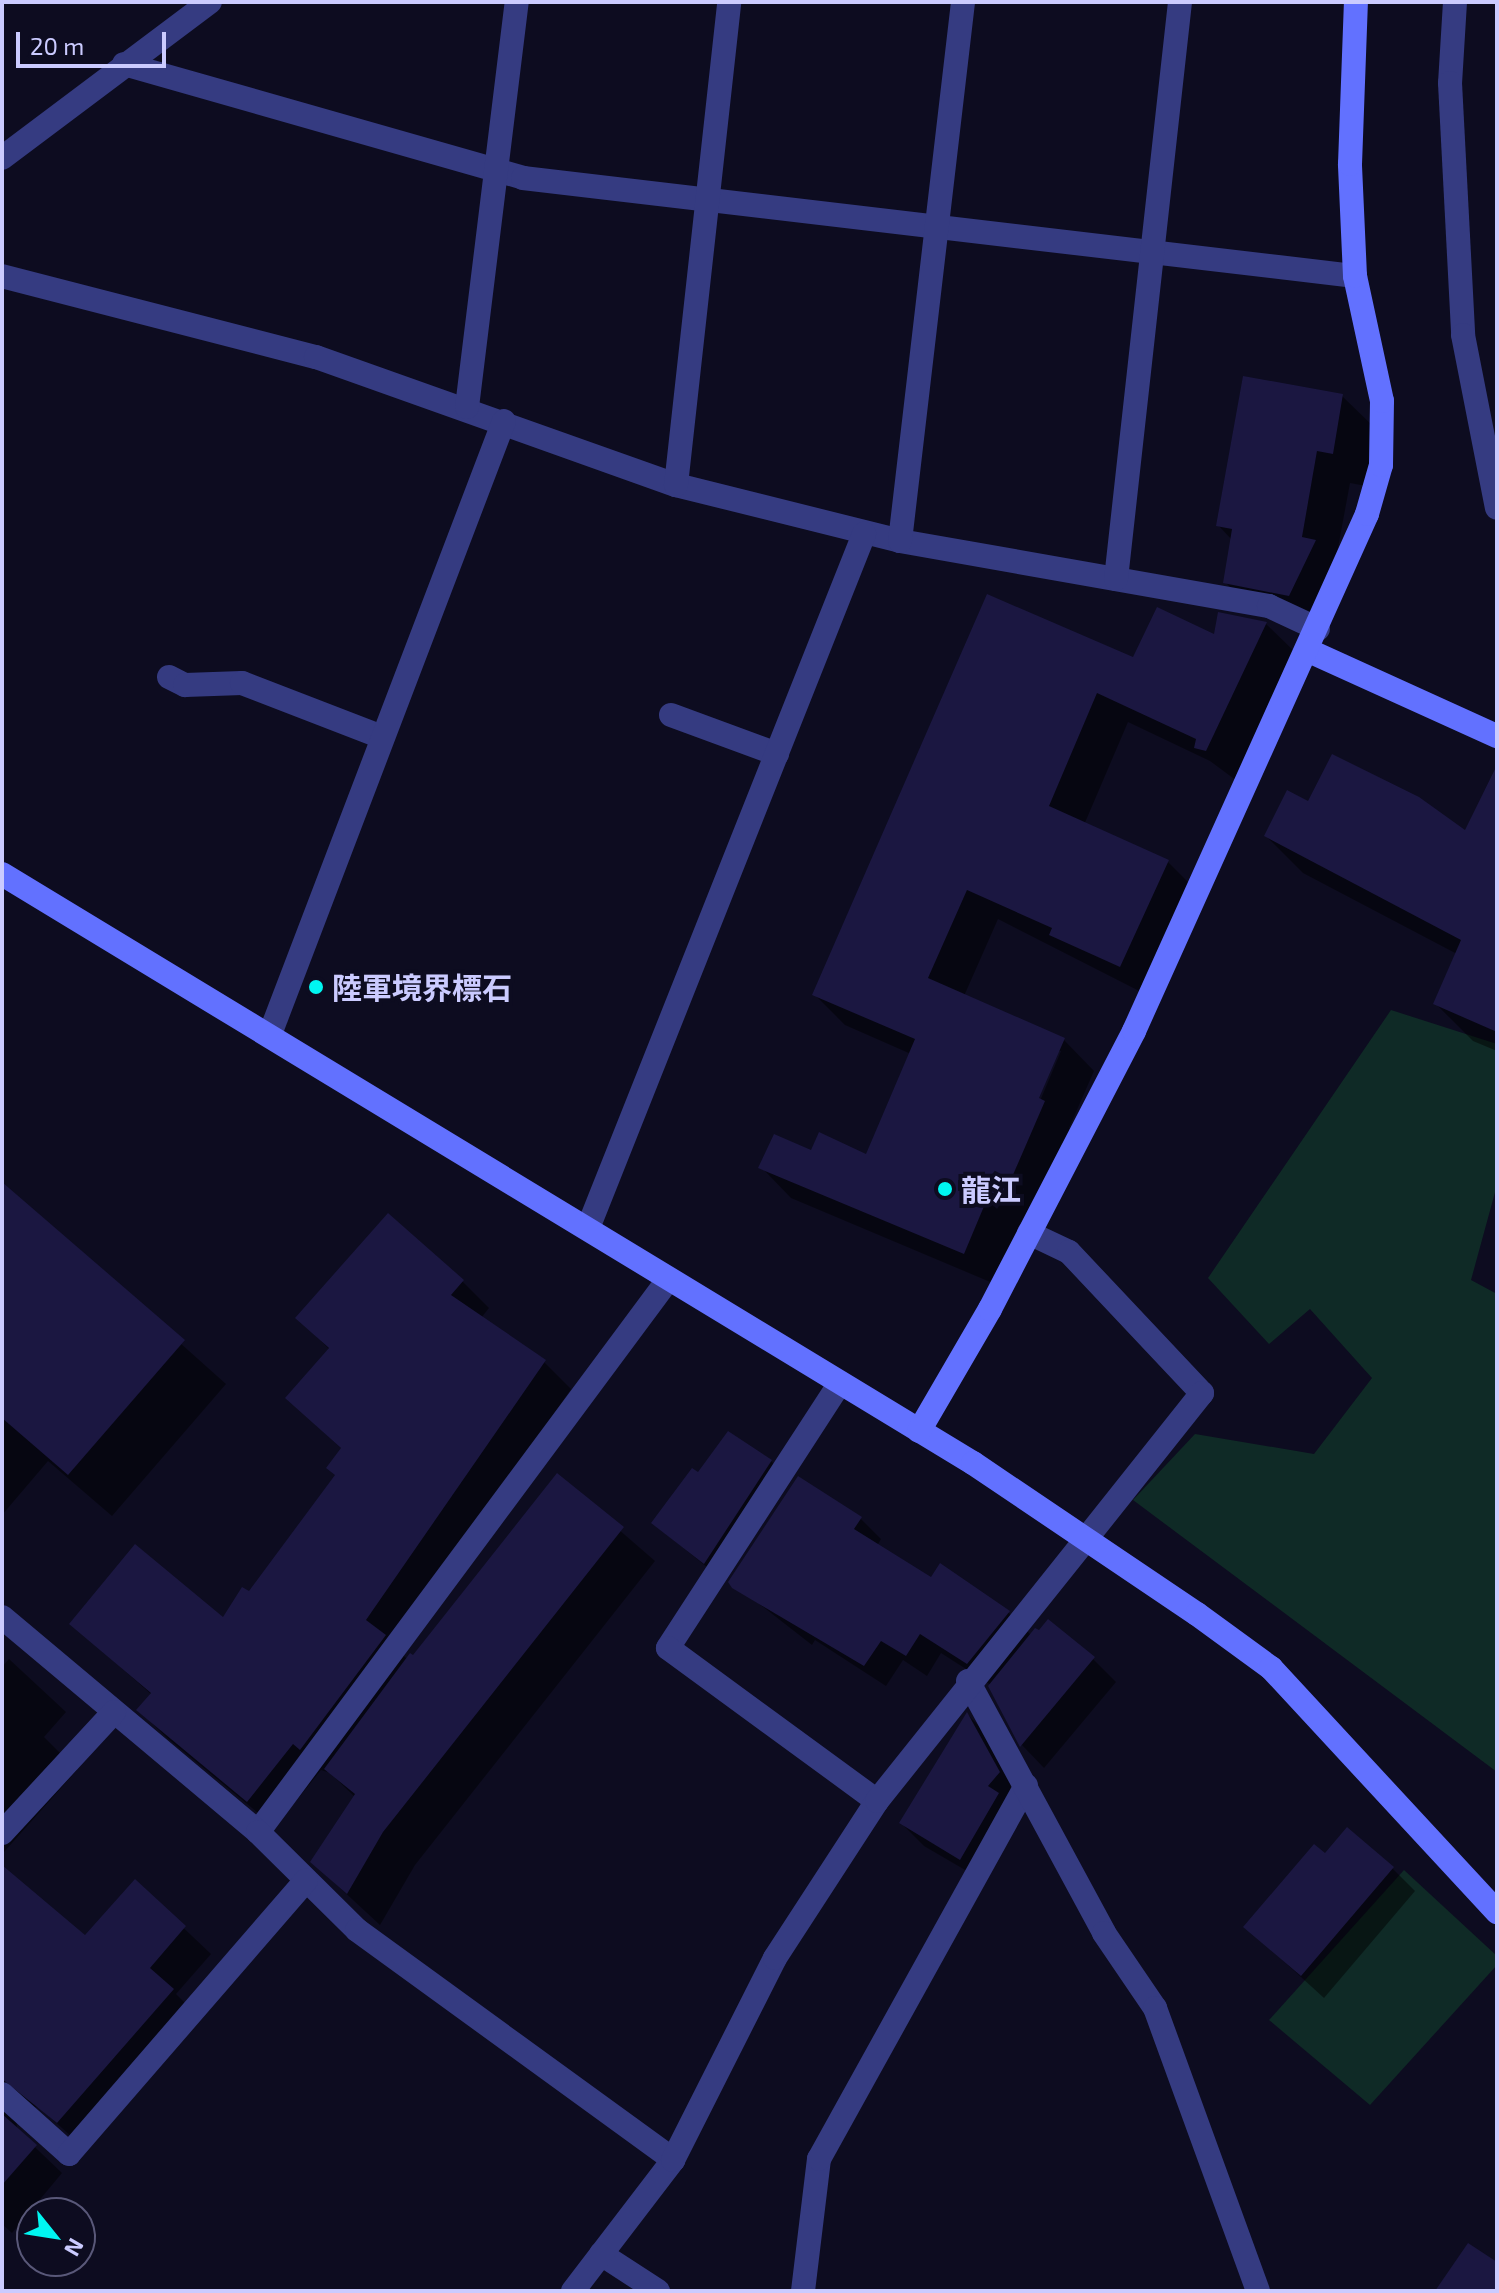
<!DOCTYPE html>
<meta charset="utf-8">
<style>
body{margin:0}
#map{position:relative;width:1499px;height:2293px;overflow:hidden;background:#0d0c20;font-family:"Exo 2","Noto Sans JP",sans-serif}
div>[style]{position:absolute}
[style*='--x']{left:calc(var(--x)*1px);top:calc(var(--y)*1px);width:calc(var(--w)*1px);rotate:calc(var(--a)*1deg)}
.green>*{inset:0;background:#0f2a26}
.shadow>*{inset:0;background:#0007}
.building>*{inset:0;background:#1b1741}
.lane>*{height:24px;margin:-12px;padding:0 12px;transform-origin:12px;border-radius:12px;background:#353b81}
.street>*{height:24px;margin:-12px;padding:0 12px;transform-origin:12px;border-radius:12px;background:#353b81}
.secondary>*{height:24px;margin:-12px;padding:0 12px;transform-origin:12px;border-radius:12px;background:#6271ff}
.dots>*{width:22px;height:22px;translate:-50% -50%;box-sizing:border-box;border:4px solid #0d0c20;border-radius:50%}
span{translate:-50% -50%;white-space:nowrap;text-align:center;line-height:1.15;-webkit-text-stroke:8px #0d0c20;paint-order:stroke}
.poi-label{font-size:30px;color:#cbcbff;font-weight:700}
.left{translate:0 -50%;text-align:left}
.frame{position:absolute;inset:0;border:4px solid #cbcbff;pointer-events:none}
.north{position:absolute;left:16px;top:2197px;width:80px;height:80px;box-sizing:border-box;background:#0d0c20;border:2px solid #595879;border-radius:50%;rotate:120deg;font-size:22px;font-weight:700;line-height:32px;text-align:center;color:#cbcbff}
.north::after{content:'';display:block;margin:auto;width:28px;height:36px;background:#00f6f1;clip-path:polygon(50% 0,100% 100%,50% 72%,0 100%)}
.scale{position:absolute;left:16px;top:32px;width:150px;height:36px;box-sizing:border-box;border:4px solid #cbcbff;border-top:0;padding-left:10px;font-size:24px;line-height:28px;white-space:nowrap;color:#cbcbff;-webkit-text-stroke:6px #0d0c20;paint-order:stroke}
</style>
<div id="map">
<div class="green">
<i style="clip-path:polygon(1391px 1010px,1497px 1044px,1497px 1185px,1471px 1280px,1497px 1294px,1497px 1772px,1133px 1500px,1195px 1434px,1314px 1454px,1372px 1378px,1310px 1309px,1269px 1344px,1208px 1278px)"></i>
<i style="clip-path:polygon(1404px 1870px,1497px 1956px,1497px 1965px,1370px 2105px,1269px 2020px)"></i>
</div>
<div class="shadow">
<i style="clip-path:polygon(1342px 396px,1376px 429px,1366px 486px,1350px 483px,1323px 629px,1259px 616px,1225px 582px,1232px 540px,1218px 525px)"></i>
<i style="clip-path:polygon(evenodd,988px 597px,1134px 660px,1216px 637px,1219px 615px,1266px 624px,1297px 654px,1237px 781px,1210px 761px,1128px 722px,1084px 825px,1168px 862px,1198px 892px,1151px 997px,998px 919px,964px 996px,1064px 1040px,1094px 1071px,1069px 1128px,1074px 1133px,1034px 1227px,1021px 1222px,995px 1284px,791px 1198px,761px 1167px,812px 1153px,867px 1156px,911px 1054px,845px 1025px,814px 994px,988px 597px,1057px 1051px,1061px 1051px,1037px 1108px,1033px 1107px,1057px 1051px)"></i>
<i style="clip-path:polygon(1497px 781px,1497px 1051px,1473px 1041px,1436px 1004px,1457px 954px,1303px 873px,1266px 836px,1309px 803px,1466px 833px)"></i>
<i style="clip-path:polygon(2px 1184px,226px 1384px,112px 1516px,48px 1461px,2px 1515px)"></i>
<i style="clip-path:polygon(462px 1281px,489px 1308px,481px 1318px,544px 1362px,571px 1389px,394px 1646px,407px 1659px,414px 1658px,557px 1476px,655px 1561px,415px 1865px,380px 1925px,312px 1862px,355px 1797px,330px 1773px,321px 1770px,275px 1827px,166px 1737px,139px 1710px,152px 1695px,72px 1624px,223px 1620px,249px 1594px,336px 1476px,343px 1450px,287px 1398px,330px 1350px,298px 1318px)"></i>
<i style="clip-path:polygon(771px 1461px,790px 1480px,724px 1581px,653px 1523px,698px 1475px)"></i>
<i style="clip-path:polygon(861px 1519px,881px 1539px,877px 1546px,932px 1579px,1008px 1612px,1031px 1635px,1093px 1659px,1116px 1682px,1044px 1768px,1022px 1745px,991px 1685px,941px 1653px,927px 1676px,903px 1660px,886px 1686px,815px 1640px,812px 1645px,731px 1582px)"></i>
<i style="clip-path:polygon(9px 1659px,66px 1712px,44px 1737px,77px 1770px,4px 1852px,2px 1667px)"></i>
<i style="clip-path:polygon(968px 1715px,990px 1737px,1022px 1795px,984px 1881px,924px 1846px,901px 1823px)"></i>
<i style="clip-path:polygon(1326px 1856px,1392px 1868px,1415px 1891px,1324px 1998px,1246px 1927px)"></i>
<i style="clip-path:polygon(135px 1882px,211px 1954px,176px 1994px,199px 2017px,84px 2148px,40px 2108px,25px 2105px,16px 2111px,17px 2130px,62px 2173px,12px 2233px,2px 2224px,2px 1905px,85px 1938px)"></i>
</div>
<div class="building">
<i style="clip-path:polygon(1243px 376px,1343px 394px,1333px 454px,1317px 451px,1302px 537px,1316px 540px,1289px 596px,1223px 583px,1232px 529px,1216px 526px)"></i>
<i style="clip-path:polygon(987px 594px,1133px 657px,1157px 607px,1214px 634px,1218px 612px,1267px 622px,1206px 751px,1194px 748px,1196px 739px,1097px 693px,1049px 806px,1169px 860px,1120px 967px,1049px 935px,1052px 928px,967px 890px,928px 978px,1065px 1038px,1039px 1098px,1045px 1101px,1003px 1198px,990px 1192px,964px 1254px,758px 1168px,774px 1134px,811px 1150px,819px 1132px,866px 1154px,915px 1039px,812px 995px)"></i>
<i style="clip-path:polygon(1332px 754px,1419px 797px,1465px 830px,1497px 765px,1497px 1032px,1433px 1004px,1461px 940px,1264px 836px,1287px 790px,1308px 801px)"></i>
<i style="clip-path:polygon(2px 1182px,185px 1340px,68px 1475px,2px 1418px)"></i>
<i style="clip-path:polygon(388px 1213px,464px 1280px,451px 1295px,546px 1360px,366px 1620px,386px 1635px,300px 1750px,293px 1744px,247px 1802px,136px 1710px,151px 1693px,69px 1624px,135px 1544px,223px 1617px,242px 1587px,249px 1591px,335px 1475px,326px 1468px,341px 1448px,285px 1398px,329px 1348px,295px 1318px)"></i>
<i style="clip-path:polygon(728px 1431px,772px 1460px,704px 1564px,651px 1523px,692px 1468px,698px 1472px)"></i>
<i style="clip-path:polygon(557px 1473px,624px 1527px,383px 1832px,347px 1894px,310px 1862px,355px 1794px,324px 1769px,410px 1653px,413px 1655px)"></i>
<i style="clip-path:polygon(798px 1476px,862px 1517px,854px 1529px,931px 1577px,940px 1563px,1010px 1611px,967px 1664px,920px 1634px,906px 1656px,881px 1641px,864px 1666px,732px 1588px,728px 1582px)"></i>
<i style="clip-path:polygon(1048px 1619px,1095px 1657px,1020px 1747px,988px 1686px,1035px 1628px,1039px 1630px)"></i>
<i style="clip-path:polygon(967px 1712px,1000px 1772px,988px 1786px,999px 1793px,960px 1860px,899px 1823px)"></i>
<i style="clip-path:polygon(1347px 1827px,1394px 1867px,1301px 1976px,1243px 1927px,1314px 1844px,1325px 1853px)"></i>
<i style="clip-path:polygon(2px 1865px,85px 1935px,135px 1879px,186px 1926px,150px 1968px,174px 1989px,57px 2123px,2px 2079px)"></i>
<i style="clip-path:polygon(2px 2114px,37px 2145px,2px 2185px)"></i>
<i style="clip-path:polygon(1468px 2243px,1497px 2262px,1497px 2291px,1435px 2291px)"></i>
</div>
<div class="lane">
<i style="--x:1455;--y:2;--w:81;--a:93.5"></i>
<i style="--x:1450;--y:83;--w:252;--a:87"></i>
<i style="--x:1463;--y:335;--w:176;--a:78.9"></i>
<i style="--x:671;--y:715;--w:113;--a:20.2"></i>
<i style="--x:1029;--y:1233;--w:44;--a:25.4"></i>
<i style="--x:1069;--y:1252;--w:194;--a:46.7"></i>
<i style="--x:1202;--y:1393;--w:186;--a:128.5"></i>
<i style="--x:840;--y:1383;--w:316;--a:123"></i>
<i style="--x:668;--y:1648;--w:259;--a:36.2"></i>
<i style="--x:258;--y:1832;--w:688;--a:-53.4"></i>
<i style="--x:601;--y:2254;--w:68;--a:33"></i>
<i style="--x:803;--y:2291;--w:133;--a:-83.1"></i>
<i style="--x:819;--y:2159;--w:427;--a:-61"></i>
</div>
<div class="street">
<i style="--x:124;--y:64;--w:415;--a:15.9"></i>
<i style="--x:523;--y:178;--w:838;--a:6.72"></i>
<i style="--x:2;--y:158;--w:260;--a:-36.9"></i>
<i style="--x:2;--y:276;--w:324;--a:14.5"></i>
<i style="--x:316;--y:357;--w:382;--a:19.6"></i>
<i style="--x:676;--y:485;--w:231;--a:14"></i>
<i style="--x:900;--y:541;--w:375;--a:10"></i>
<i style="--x:1269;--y:606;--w:54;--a:25.1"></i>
<i style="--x:467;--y:407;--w:408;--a:-83"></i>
<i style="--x:676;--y:485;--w:486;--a:-83.7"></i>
<i style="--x:900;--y:541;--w:543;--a:-83.33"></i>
<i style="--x:1116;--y:579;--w:581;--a:-83.67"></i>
<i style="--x:169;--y:677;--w:18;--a:27"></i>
<i style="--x:185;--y:685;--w:57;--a:-2"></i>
<i style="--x:242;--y:683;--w:150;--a:21.1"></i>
<i style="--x:270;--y:1034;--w:656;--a:-69.11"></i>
<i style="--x:588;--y:1228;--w:747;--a:-68.31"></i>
<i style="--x:2;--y:1617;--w:334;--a:40"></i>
<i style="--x:258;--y:1832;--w:139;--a:44.7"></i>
<i style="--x:357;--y:1930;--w:391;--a:36"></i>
<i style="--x:968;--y:1681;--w:286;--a:61.6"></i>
<i style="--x:1104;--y:1933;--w:91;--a:55.8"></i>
<i style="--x:1155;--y:2008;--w:301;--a:70"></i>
<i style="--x:2;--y:1833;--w:165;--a:-47.2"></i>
<i style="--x:2;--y:2094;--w:90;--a:41.8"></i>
<i style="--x:69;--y:2154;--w:362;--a:-49.1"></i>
<i style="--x:573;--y:2291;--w:165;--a:-52.6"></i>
<i style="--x:673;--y:2160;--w:226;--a:-63.2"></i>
<i style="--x:775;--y:1958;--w:187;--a:-57"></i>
<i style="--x:877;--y:1801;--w:335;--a:-51.4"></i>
</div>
<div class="secondary">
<i style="--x:1307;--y:650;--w:209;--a:24.4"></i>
<i style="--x:2;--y:874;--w:1136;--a:31.24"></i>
<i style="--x:973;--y:1463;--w:270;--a:34"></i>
<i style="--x:1197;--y:1614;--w:92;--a:36.1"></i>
<i style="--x:1271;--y:1668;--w:333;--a:47.2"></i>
<i style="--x:919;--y:1431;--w:141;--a:-59.8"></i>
<i style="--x:990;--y:1309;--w:313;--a:-62.6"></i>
<i style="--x:1134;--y:1031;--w:567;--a:-65.74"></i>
<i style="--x:1367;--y:514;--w:51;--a:-74.1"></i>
<i style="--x:1381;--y:465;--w:64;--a:-89.1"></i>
<i style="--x:1382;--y:401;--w:128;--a:-102.2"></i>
<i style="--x:1355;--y:276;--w:112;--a:-92.6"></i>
<i style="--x:1350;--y:164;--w:162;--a:-87.9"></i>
</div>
<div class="dots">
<i style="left:316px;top:987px;background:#00f6f1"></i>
<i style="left:945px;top:1189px;background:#00f6f1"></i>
</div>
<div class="poi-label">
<span class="left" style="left:332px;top:987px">陸軍境界標石</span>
<span class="left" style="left:961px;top:1189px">龍江</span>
</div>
<div class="frame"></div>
<div class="north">N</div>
<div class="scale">20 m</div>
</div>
